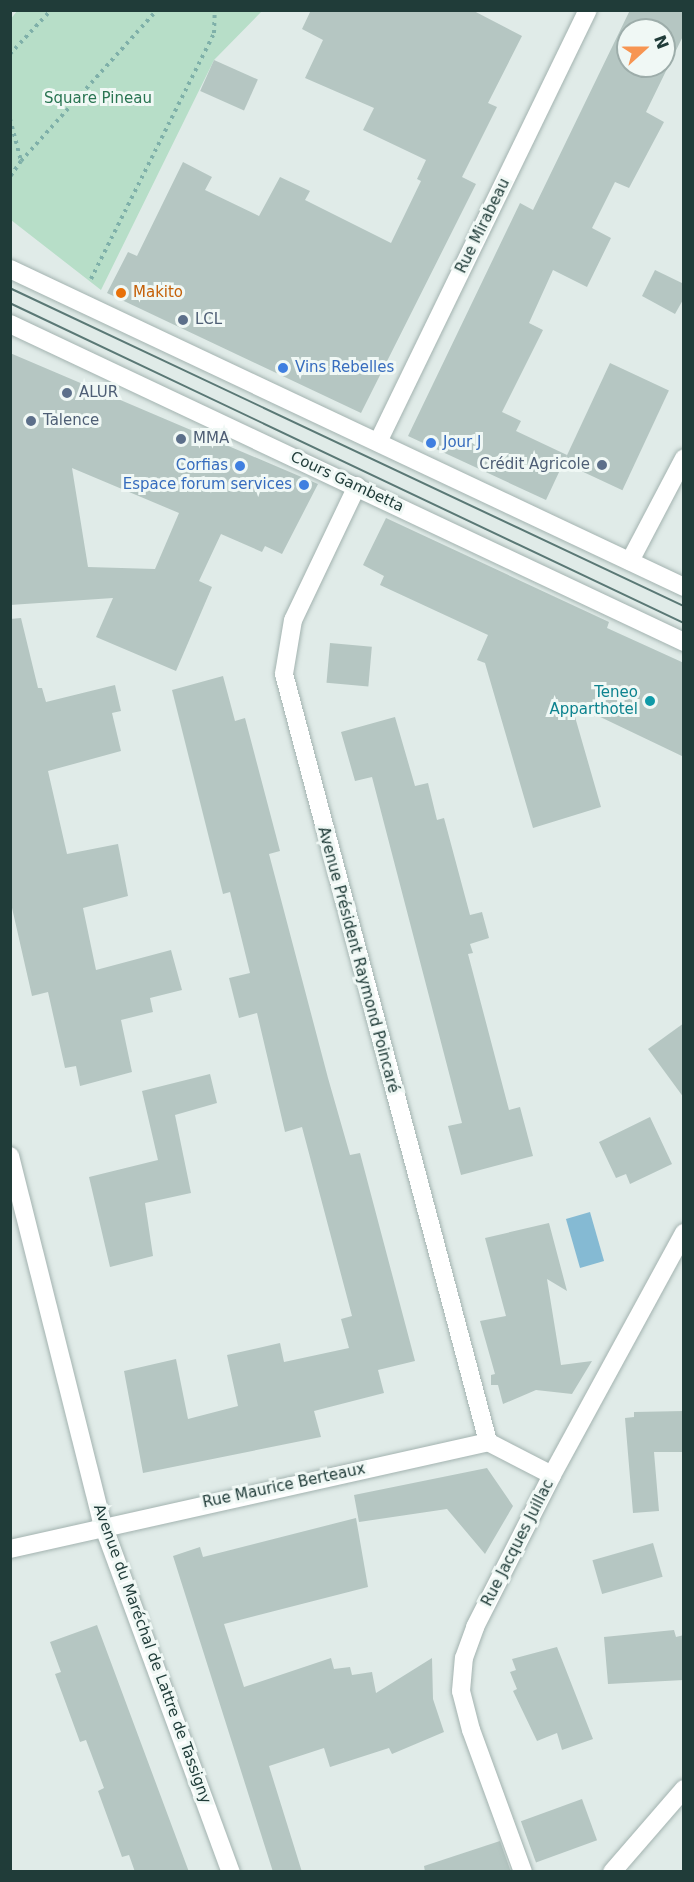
<!DOCTYPE html>
<meta charset="utf-8">
<style>
body{margin:0}
#map{position:relative;width:694px;height:1882px;overflow:hidden;background:#e0ebe8;font-family:"DejaVu Sans",sans-serif}
div>[style]{position:absolute}
[style*='--x']{left:calc(var(--x)*1px);top:calc(var(--y)*1px);width:calc(var(--w)*1px);rotate:calc(var(--a)*1deg)}
.green>*{inset:0;background:#b7dec8}
.water>*{inset:0;background:#85bad3;transform-origin:0 0}
.building>*{inset:0;background:#b5c6c2;transform-origin:0 0}
.path>*{height:4px;margin-top:-2px;transform-origin:0;background:repeating-linear-gradient(90deg,#7fb0a9 0 3px,transparent 0 7.5px)}
.roads{filter:drop-shadow(0 0 2px #a3b3b0) drop-shadow(0 0 2px #a3b3b0)}
.lane>*{height:18px;margin:-9px;padding:0 9px;transform-origin:9px;border-radius:9px;background:#fff}
.street>*{height:18px;margin:-9px;padding:0 9px;transform-origin:9px;border-radius:9px;background:#fff}
.secondary>*{height:18px;margin:-9px;padding:0 9px;transform-origin:9px;border-radius:9px;background:#fff}
.tram>*{height:1.5px;margin:-0.75px;padding:0 0.75px;transform-origin:0.75px;border-radius:0.75px;background:#5a7875}
.dots>*{width:16px;height:16px;translate:-50% -50%;box-sizing:border-box;border:3px solid #f0f8f5;border-radius:50%}
span{translate:-50% -50%;white-space:nowrap;text-align:center;line-height:1.15;-webkit-text-stroke:6px #f0f8f5;paint-order:stroke}
.park-label{font-size:15px;color:#297552}
.street-label{font-size:15px;color:#203c39}
.food-label{font-size:15px;color:#c56008}
.left{translate:0 -50%;text-align:left}
.service-label{font-size:15px;color:#4e5e75}
.right{translate:-100% -50%;text-align:right}
.shop-label{font-size:15px;color:#366cbe}
.culture-label{font-size:15px;color:#0d838f}
.frame{position:absolute;inset:0;border:12px solid #203c39;pointer-events:none}
.north{position:absolute;left:616px;top:18px;width:60px;height:60px;box-sizing:border-box;background:#f0f8f5;border:2px solid #9dadaa;border-radius:50%;rotate:69deg;font-size:16px;font-weight:700;line-height:24px;text-align:center;color:#203c39}
.north::after{content:'';display:block;margin:auto;width:21px;height:27px;background:#f79552;clip-path:polygon(50% 0,100% 100%,50% 72%,0 100%)}
</style>
<div id="map">
<div class="green">
<i style="clip-path:polygon(17px 11px,262px 11px,214px 60px,101px 290px,11px 220px,10px 20px)"></i>
</div>
<div class="water">
<i style="left:590px;top:1212px;width:51px;height:25px;rotate:74deg"></i>
</div>
<div class="building">
<i style="clip-path:polygon(311px 10px,472px 10px,522px 36px,488px 103px,497px 107px,462px 177px,476px 184px,361px 413px,107px 293px,128px 252px,137px 256px,183px 162px,212px 177px,205px 190px,259px 216px,280px 177px,310px 191px,305px 200px,391px 243px,421px 181px,417px 179px,426px 160px,363px 130px,374px 108px,305px 78px,323px 40px,302px 29px)"></i>
<i style="clip-path:polygon(evenodd,630px 10px,684px 10px,684px 34px,646px 112px,664px 122px,629px 188px,615px 182px,592px 228px,611px 238px,587px 287px,553px 270px,529px 323px,543px 330px,502px 412px,521px 421px,516px 431px,567px 455px,546px 500px,408px 436px,520px 203px,533px 210px,630px 10px,628px 30px,664px 30px,664px 66px,628px 66px,628px 30px)"></i>
<i style="left:214px;top:60px;width:48px;height:34px;rotate:24deg"></i>
<i style="clip-path:polygon(655px 270px,684px 284px,684px 298px,675px 314px,642px 296px)"></i>
<i style="clip-path:polygon(evenodd,10px 353px,318px 484px,282px 554px,265px 546px,262px 552px,221px 534px,199px 581px,212px 587px,176px 671px,96px 637px,113px 598px,10px 605px,10px 353px,72px 468px,179px 513px,155px 569px,88px 567px,72px 468px)"></i>
<i style="left:610px;top:363px;width:65px;height:110px;rotate:25deg"></i>
<i style="clip-path:polygon(386px 518px,609px 622px,607px 628px,684px 663px,684px 757px,571px 703px,601px 807px,533px 828px,485px 663px,477px 660px,488px 635px,380px 585px,384px 576px,363px 565px)"></i>
<i style="clip-path:polygon(21px 618px,38px 688px,42px 688px,46px 702px,115px 685px,121px 711px,112px 713px,121px 751px,48px 771px,67px 854px,118px 844px,128px 896px,83px 908px,96px 970px,171px 950px,182px 990px,150px 998px,153px 1012px,121px 1020px,132px 1072px,80px 1086px,76px 1066px,65px 1068px,48px 992px,32px 996px,10px 899px,10px 619px)"></i>
<i style="left:330px;top:643px;width:42px;height:40px;rotate:5deg"></i>
<i style="clip-path:polygon(223px 676px,235px 721px,245px 718px,280px 851px,269px 854px,328px 1078px,350px 1155px,360px 1153px,415px 1361px,378px 1370px,384px 1393px,314px 1411px,321px 1437px,143px 1473px,124px 1371px,176px 1359px,188px 1419px,238px 1406px,227px 1355px,280px 1343px,284px 1362px,349px 1348px,341px 1319px,352px 1316px,302px 1127px,285px 1132px,257px 1013px,239px 1018px,229px 978px,250px 973px,230px 892px,223px 894px,172px 690px)"></i>
<i style="clip-path:polygon(395px 717px,415px 786px,428px 783px,437px 820px,444px 818px,470px 915px,482px 912px,489px 938px,470px 944px,473px 953px,468px 954px,509px 1110px,520px 1107px,533px 1156px,461px 1175px,448px 1126px,462px 1123px,372px 777px,355px 781px,341px 732px)"></i>
<i style="clip-path:polygon(684px 1023px,684px 1098px,648px 1049px)"></i>
<i style="clip-path:polygon(210px 1074px,217px 1103px,175px 1115px,191px 1193px,145px 1203px,153px 1256px,110px 1267px,89px 1177px,158px 1160px,142px 1091px)"></i>
<i style="clip-path:polygon(650px 1117px,672px 1164px,630px 1184px,626px 1174px,616px 1178px,599px 1142px)"></i>
<i style="clip-path:polygon(549px 1223px,567px 1291px,547px 1279px,561px 1365px,592px 1361px,572px 1394px,536px 1390px,503px 1404px,498px 1385px,491px 1385px,491px 1375px,495px 1374px,480px 1321px,506px 1316px,485px 1238px)"></i>
<i style="clip-path:polygon(684px 1411px,684px 1452px,654px 1452px,659px 1511px,633px 1513px,625px 1418px,634px 1417px,634px 1412px)"></i>
<i style="clip-path:polygon(487px 1468px,513px 1506px,485px 1554px,447px 1509px,359px 1522px,354px 1495px)"></i>
<i style="clip-path:polygon(356px 1518px,368px 1587px,224px 1624px,244px 1687px,331px 1658px,334px 1669px,350px 1667px,352px 1675px,372px 1672px,376px 1693px,432px 1658px,433px 1699px,444px 1732px,392px 1754px,389px 1748px,330px 1767px,324px 1748px,269px 1766px,302px 1872px,273px 1872px,173px 1556px,200px 1547px,203px 1557px)"></i>
<i style="left:653px;top:1543px;width:35px;height:63px;rotate:74deg"></i>
<i style="clip-path:polygon(97px 1625px,189px 1872px,135px 1872px,129px 1855px,122px 1857px,98px 1791px,104px 1788px,86px 1740px,80px 1742px,55px 1674px,61px 1672px,50px 1642px)"></i>
<i style="clip-path:polygon(674px 1630px,676px 1637px,684px 1635px,684px 1680px,608px 1684px,604px 1637px)"></i>
<i style="clip-path:polygon(557px 1647px,593px 1739px,562px 1750px,557px 1733px,537px 1741px,513px 1691px,517px 1689px,510px 1672px,516px 1670px,512px 1659px)"></i>
<i style="left:582px;top:1799px;width:44px;height:65px;rotate:70deg"></i>
<i style="clip-path:polygon(500px 1841px,511px 1872px,425px 1872px,424px 1866px)"></i>
</div>
<div class="path">
<i style="--x:10;--y:54;--w:60;--a:-47"></i>
<i style="--x:10;--y:119;--w:43;--a:75.3"></i>
<i style="--x:21;--y:161;--w:19;--a:125"></i>
<i style="--x:21;--y:161;--w:203;--a:-48"></i>
<i style="--x:91;--y:279;--w:275;--a:-63.4"></i>
<i style="--x:214;--y:33;--w:23;--a:-88"></i>
</div>
<div class="roads">
<div class="lane">
<i style="--x:630;--y:561;--w:116;--a:-62.3"></i>
</div>
<div class="street">
<i style="--x:378;--y:442;--w:480;--a:-64.1"></i>
<i style="--x:357;--y:486;--w:148;--a:115.5"></i>
<i style="--x:293;--y:620;--w:55;--a:99.5"></i>
<i style="--x:284;--y:674;--w:795;--a:75.12"></i>
<i style="--x:10;--y:1156;--w:381;--a:75.9"></i>
<i style="--x:103;--y:1525;--w:370;--a:69.8"></i>
<i style="--x:10;--y:1549;--w:490;--a:-12.6"></i>
<i style="--x:488;--y:1442;--w:72;--a:27.3"></i>
<i style="--x:523;--y:1872;--w:151;--a:-110.1"></i>
<i style="--x:471;--y:1730;--w:40;--a:-104.4"></i>
<i style="--x:461;--y:1691;--w:33;--a:-85"></i>
<i style="--x:464;--y:1658;--w:33;--a:-70"></i>
<i style="--x:475;--y:1627;--w:170;--a:-63.1"></i>
<i style="--x:552;--y:1475;--w:276;--a:-61.4"></i>
</div>
<div class="secondary">
<i style="--x:10;--y:269;--w:745;--a:25.26"></i>
<i style="--x:10;--y:324;--w:745;--a:25.26"></i>
<i style="--x:612;--y:1872;--w:110;--a:-49.1"></i>
</div>
</div>
<div class="tram">
<i style="--x:10;--y:288;--w:745;--a:25.26"></i>
<i style="--x:10;--y:303;--w:746;--a:25.4"></i>
</div>
<div class="dots">
<i style="left:121px;top:293px;background:#e8710a"></i>
<i style="left:183px;top:320px;background:#5c6f8a"></i>
<i style="left:283px;top:368px;background:#3f7fe0"></i>
<i style="left:67px;top:393px;background:#5c6f8a"></i>
<i style="left:31px;top:421px;background:#5c6f8a"></i>
<i style="left:181px;top:439px;background:#5c6f8a"></i>
<i style="left:431px;top:443px;background:#3f7fe0"></i>
<i style="left:602px;top:465px;background:#5c6f8a"></i>
<i style="left:240px;top:466px;background:#3f7fe0"></i>
<i style="left:304px;top:485px;background:#3f7fe0"></i>
<i style="left:650px;top:701px;background:#0f9aa8"></i>
</div>
<div class="park-label">
<span style="left:98px;top:99px">Square Pineau</span>
</div>
<div class="street-label">
<span style="left:483px;top:226px;rotate:-64deg">Rue Mirabeau</span>
<span style="left:347px;top:482px;rotate:25deg">Cours Gambetta</span>
<span style="left:358px;top:960px;rotate:75deg">Avenue Président Raymond Poincaré</span>
<span style="left:284px;top:1486px;rotate:-12deg">Rue Maurice Berteaux</span>
<span style="left:518px;top:1543px;rotate:-63deg">Rue Jacques Juillac</span>
<span style="left:152px;top:1654px;rotate:70deg">Avenue du Maréchal de Lattre de Tassigny</span>
</div>
<div class="food-label">
<span class="left" style="left:133px;top:293px">Makito</span>
</div>
<div class="service-label">
<span class="left" style="left:195px;top:320px">LCL</span>
<span class="left" style="left:79px;top:393px">ALUR</span>
<span class="left" style="left:43px;top:421px">Talence</span>
<span class="left" style="left:193px;top:439px">MMA</span>
<span class="right" style="left:590px;top:465px">Crédit Agricole</span>
</div>
<div class="shop-label">
<span class="left" style="left:295px;top:368px">Vins Rebelles</span>
<span class="left" style="left:443px;top:443px">Jour J</span>
<span class="right" style="left:228px;top:466px">Corfias</span>
<span class="right" style="left:292px;top:485px">Espace forum services</span>
</div>
<div class="culture-label">
<span class="right" style="left:638px;top:701px">Teneo<br>Apparthotel</span>
</div>
<div class="frame"></div>
<div class="north">N</div>
</div>
